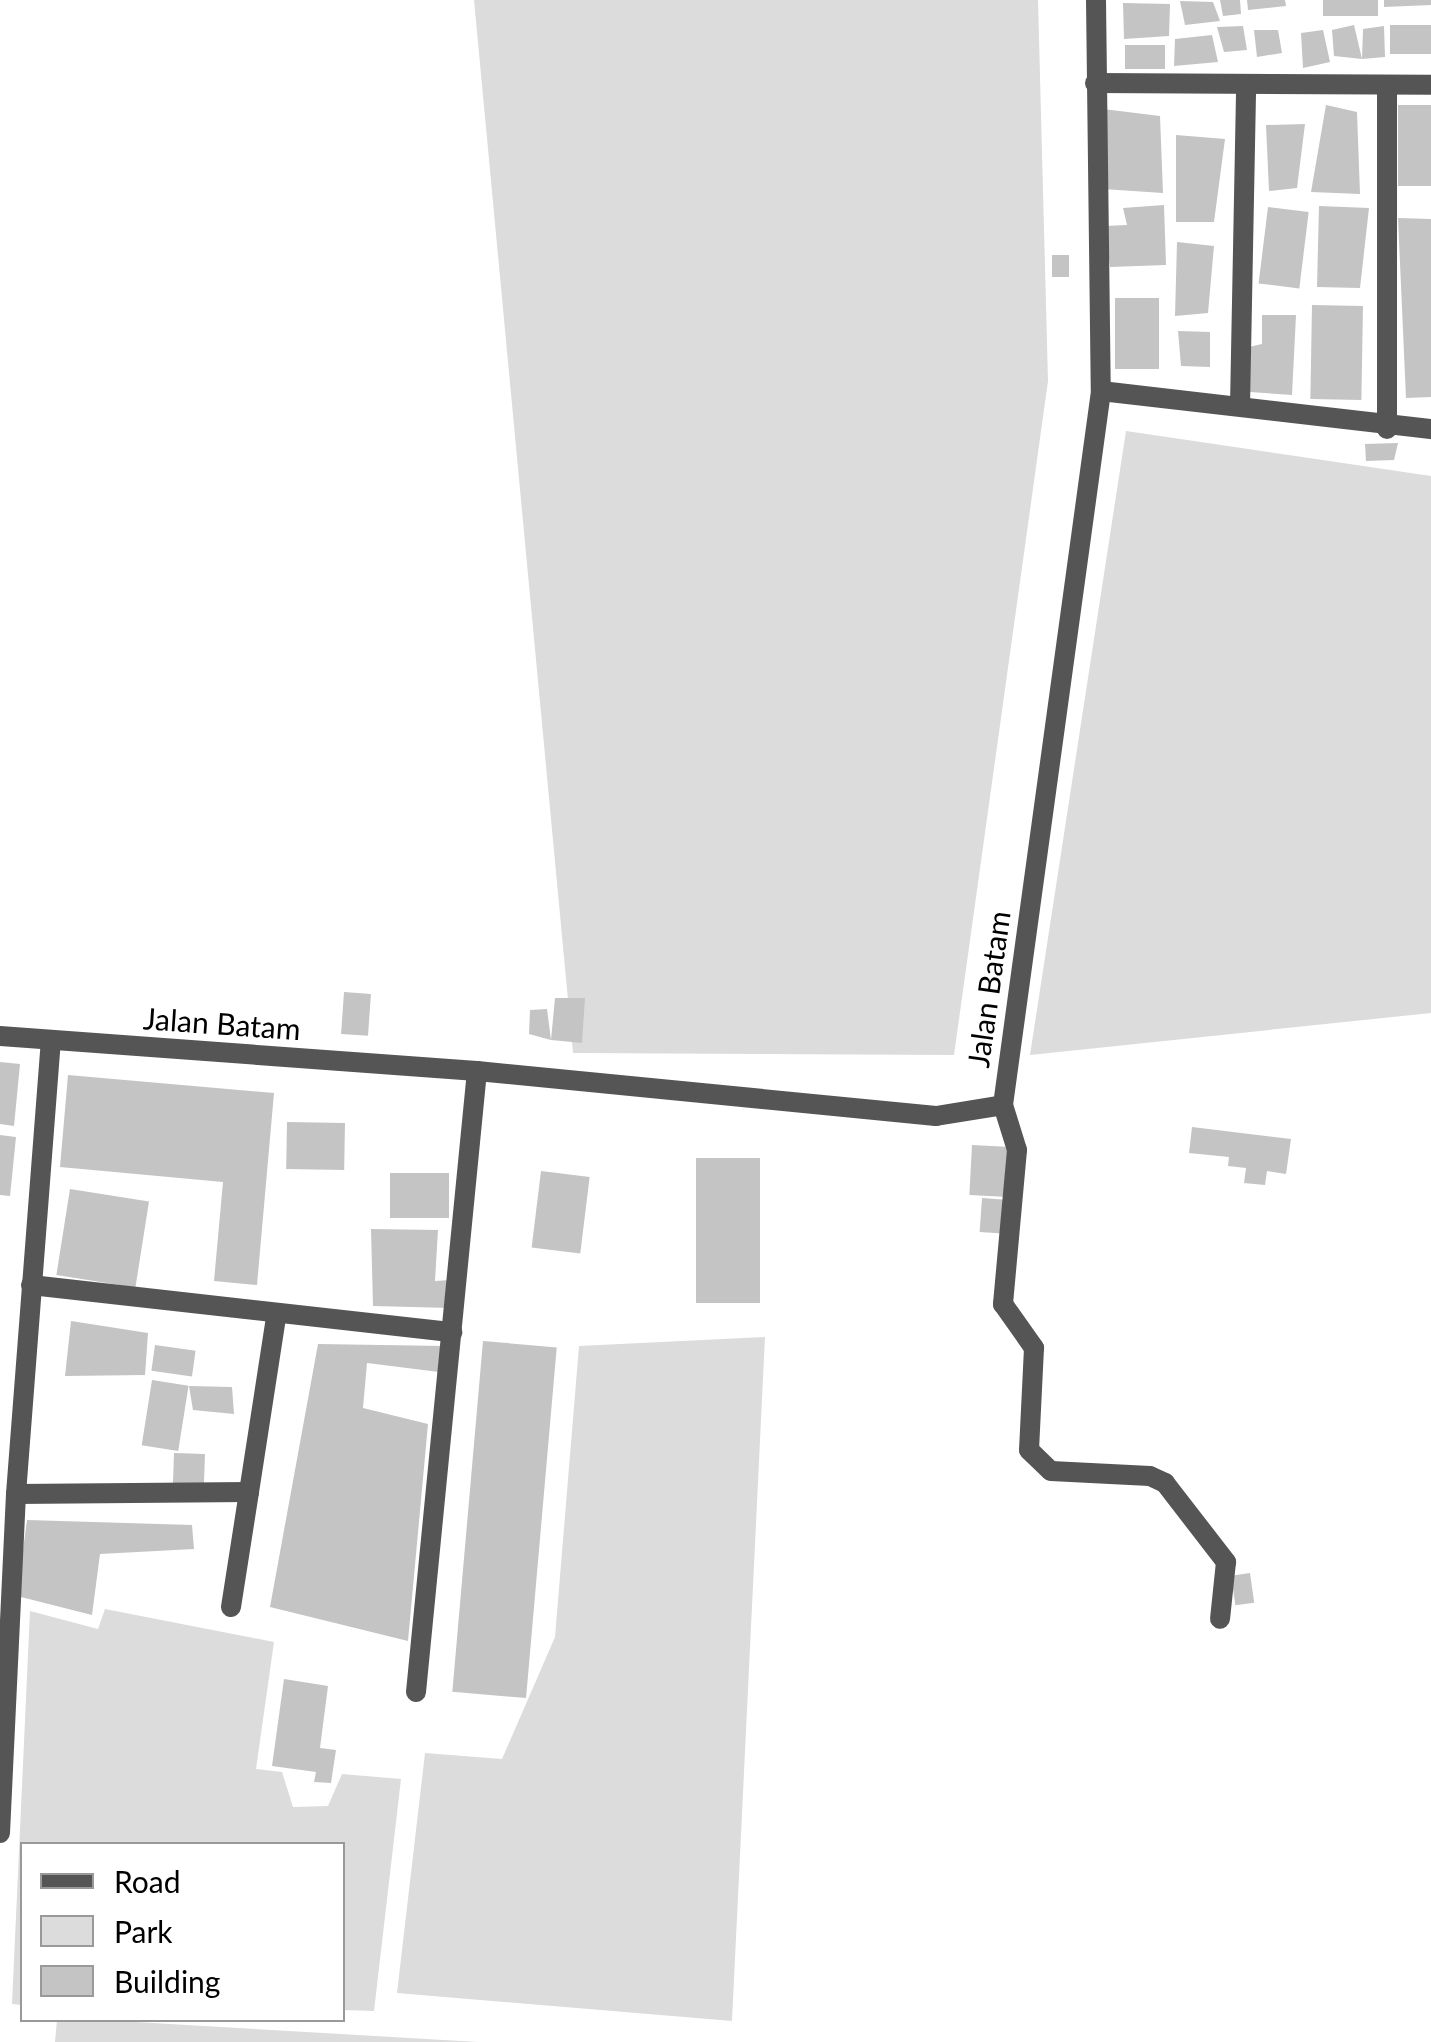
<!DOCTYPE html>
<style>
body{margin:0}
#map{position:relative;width:1431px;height:2042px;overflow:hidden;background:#fff;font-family:Lato,sans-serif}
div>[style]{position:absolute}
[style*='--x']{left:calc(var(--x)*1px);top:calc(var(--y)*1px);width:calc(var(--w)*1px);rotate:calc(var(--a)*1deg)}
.green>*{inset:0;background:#dcdcdc}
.building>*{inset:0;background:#c4c4c4;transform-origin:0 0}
.lane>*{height:20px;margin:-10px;padding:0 10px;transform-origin:10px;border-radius:10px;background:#555}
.street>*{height:20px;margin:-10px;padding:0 10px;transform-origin:10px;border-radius:10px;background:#555}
span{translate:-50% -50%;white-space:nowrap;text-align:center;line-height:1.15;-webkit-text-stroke:10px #fff;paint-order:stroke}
.street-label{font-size:30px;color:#000}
.legend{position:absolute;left:20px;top:1842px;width:325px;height:180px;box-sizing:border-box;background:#fff;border:2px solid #999;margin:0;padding:12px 18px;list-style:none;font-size:30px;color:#000}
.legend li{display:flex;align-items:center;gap:20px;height:50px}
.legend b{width:50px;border:2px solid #999}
</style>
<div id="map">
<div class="green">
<i style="clip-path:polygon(474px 0,1038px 0,1048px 381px,954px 1055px,573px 1053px)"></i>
<i style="clip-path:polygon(1126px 431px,1431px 476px,1431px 1013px,1030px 1055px)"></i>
<i style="clip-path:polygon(765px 1337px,732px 2021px,397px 1993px,425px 1753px,502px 1759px,555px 1637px,579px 1346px)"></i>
<i style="clip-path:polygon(105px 1609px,274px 1642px,256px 1769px,282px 1772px,293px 1807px,328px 1806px,342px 1774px,401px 1779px,374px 2011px,343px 2010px,342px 1844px,22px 1844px,22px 2005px,12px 2004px,30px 1611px,98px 1629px)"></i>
<i style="clip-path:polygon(57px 2020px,101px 2020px,478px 2042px,55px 2042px)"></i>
</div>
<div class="building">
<i style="clip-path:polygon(1220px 0,1240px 0,1241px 14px,1223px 16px)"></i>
<i style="clip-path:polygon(1247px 0,1285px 0,1286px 6px,1248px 10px)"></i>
<i style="left:1323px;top:0;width:55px;height:16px"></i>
<i style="clip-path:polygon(1384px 0,1431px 0,1431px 5px,1384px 7px)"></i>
<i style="clip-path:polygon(1180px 1px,1213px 2px,1220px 21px,1185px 25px)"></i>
<i style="clip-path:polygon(1123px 3px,1170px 4px,1169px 36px,1124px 39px)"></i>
<i style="clip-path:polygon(1354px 25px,1362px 59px,1334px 56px,1332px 30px)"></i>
<i style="left:1431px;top:25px;width:29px;height:41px;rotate:90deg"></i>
<i style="clip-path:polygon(1243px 26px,1247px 50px,1224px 52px,1217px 27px)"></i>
<i style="clip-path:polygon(1384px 26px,1385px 57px,1362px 59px,1363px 29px)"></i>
<i style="clip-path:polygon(1254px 30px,1278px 30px,1282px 53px,1257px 57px)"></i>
<i style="clip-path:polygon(1323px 30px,1330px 62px,1303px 68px,1301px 33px)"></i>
<i style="clip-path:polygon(1212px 35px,1218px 62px,1174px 66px,1175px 39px)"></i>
<i style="left:1125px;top:45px;width:40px;height:24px"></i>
<i style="clip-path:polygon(1326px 105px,1357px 112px,1360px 194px,1311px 192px)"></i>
<i style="left:1398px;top:105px;width:33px;height:81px"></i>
<i style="clip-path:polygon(1103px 109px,1160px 116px,1163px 193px,1103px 189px)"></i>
<i style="clip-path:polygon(1305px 124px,1297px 188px,1269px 191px,1266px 125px)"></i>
<i style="clip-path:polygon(1176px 135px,1225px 139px,1214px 222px,1176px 222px)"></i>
<i style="clip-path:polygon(1164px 205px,1166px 265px,1110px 267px,1105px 226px,1127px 225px,1123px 208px)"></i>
<i style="clip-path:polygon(1319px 206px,1369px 208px,1360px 288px,1317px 287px)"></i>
<i style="left:1268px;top:207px;width:41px;height:77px;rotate:7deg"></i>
<i style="clip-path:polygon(1398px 218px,1431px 219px,1431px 397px,1406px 398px)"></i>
<i style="clip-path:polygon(1177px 242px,1214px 246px,1208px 313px,1175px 316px)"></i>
<i style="left:1069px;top:255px;width:22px;height:17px;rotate:90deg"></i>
<i style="left:1115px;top:298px;width:44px;height:71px"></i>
<i style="left:1312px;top:305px;width:51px;height:94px;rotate:1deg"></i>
<i style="clip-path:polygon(1262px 315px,1296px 315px,1292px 395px,1250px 392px,1249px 347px,1262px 344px)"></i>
<i style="clip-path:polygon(1178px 331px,1210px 332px,1210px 367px,1181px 366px)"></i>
<i style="clip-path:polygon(1398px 443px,1394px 460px,1366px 461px,1365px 444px)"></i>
<i style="left:344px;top:992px;width:27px;height:42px;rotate:4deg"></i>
<i style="clip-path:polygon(555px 998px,585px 998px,582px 1043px,551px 1040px,529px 1034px,530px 1010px,547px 1009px,551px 1040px)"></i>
<i style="clip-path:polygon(0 1062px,20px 1064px,14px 1126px,0 1124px)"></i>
<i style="clip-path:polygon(68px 1075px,274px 1093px,257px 1285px,214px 1281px,223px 1182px,60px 1167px)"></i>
<i style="left:287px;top:1122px;width:58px;height:47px;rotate:1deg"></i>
<i style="clip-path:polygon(1192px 1127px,1291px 1139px,1286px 1174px,1267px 1171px,1265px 1185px,1244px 1183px,1246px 1168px,1228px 1166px,1229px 1157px,1189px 1153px)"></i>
<i style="clip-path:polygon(0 1135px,16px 1137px,10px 1196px,0 1195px)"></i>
<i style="left:972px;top:1145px;width:39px;height:50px;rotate:3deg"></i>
<i style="left:760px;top:1158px;width:145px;height:64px;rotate:90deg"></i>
<i style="left:541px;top:1171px;width:49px;height:77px;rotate:7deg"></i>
<i style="left:449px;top:1173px;width:45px;height:59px;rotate:90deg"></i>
<i style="left:70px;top:1189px;width:80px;height:87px;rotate:9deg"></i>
<i style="left:982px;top:1198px;width:27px;height:34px;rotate:4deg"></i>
<i style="clip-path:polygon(371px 1229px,438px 1230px,435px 1281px,451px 1280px,450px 1308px,373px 1306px)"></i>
<i style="clip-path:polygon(71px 1321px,148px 1333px,145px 1375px,65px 1376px)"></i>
<i style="left:483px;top:1341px;width:74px;height:352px;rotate:5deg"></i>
<i style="clip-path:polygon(318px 1344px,444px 1346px,439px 1372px,367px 1363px,363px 1408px,428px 1424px,408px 1641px,270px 1607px)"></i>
<i style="left:155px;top:1345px;width:41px;height:26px;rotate:8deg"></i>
<i style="left:152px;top:1380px;width:37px;height:66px;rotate:9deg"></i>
<i style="clip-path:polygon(189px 1386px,232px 1387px,234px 1414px,193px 1410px)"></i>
<i style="left:174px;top:1453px;width:31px;height:30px;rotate:2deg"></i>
<i style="clip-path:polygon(27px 1520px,192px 1525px,194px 1549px,100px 1554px,92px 1615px,17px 1596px)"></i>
<i style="left:1250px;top:1573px;width:30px;height:19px;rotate:82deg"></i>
<i style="clip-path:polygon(284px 1679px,328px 1686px,320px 1748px,336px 1750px,331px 1783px,314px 1782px,316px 1772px,272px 1766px)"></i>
</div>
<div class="lane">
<i style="--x:1003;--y:1105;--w:47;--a:72.7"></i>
<i style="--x:1017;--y:1150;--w:155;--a:95.2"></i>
<i style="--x:1003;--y:1304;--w:54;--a:54.8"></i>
<i style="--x:1034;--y:1348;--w:102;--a:92.8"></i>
<i style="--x:1029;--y:1450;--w:30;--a:44"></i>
<i style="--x:1051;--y:1471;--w:99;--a:2.9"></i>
<i style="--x:1150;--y:1476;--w:17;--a:25"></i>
<i style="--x:1165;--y:1483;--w:100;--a:52.3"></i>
<i style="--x:1226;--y:1562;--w:57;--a:96"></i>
</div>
<div class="street">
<i style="--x:1096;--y:0;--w:391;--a:89.3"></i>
<i style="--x:1095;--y:83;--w:336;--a:0.3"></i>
<i style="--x:1387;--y:86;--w:343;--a:90"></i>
<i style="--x:1240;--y:406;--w:318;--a:-88.9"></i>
<i style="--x:0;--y:1036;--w:478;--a:4.2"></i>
<i style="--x:477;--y:1071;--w:461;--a:5.6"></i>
<i style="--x:936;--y:1116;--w:68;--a:-9.3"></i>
<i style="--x:1003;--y:1105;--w:721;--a:-82.18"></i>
<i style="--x:1101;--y:391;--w:332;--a:6.6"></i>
<i style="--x:31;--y:1285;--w:424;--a:6.4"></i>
<i style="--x:16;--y:1494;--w:233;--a:-0.5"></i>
<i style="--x:249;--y:1492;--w:177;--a:-81.2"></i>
<i style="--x:231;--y:1607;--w:116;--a:-81.1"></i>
<i style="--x:416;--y:1692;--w:624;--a:-84.39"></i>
<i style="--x:0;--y:1833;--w:339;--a:-87.3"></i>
<i style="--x:16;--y:1494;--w:454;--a:-85.6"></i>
</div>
<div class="street-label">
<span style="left:988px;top:989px;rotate:-82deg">Jalan Batam</span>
<span style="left:222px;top:1023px;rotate:4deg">Jalan Batam</span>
</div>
<ul class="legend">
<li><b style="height:12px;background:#555"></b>Road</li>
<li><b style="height:28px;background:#dcdcdc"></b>Park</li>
<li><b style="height:28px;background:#c4c4c4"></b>Building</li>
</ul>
</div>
